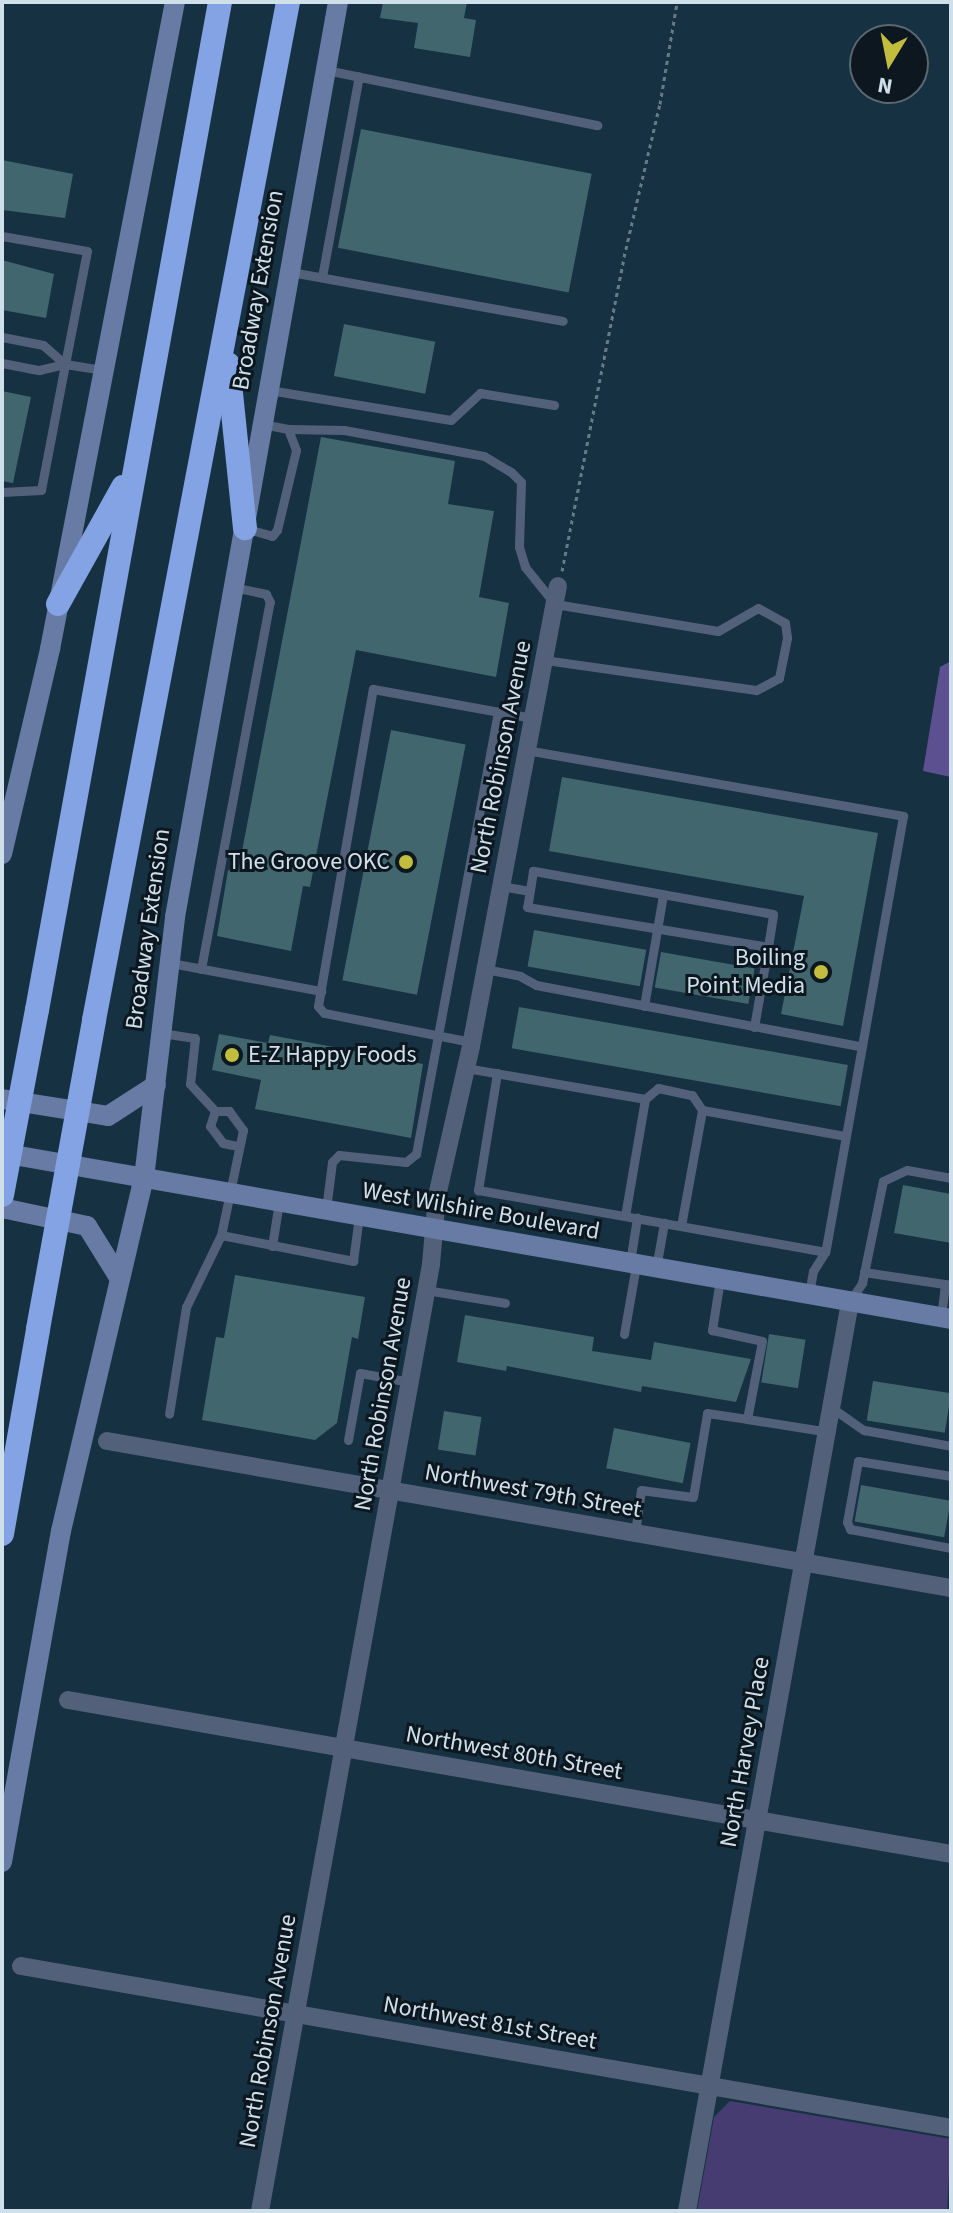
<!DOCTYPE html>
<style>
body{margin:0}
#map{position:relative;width:953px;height:2213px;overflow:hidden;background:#163141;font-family:"Source Sans 3",sans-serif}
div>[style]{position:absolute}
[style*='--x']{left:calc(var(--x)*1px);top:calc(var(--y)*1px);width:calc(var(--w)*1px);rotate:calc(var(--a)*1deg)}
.green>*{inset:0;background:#463c72}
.forest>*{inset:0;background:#5c5090}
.building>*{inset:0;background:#41666e;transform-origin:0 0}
.path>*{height:3px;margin-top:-1.5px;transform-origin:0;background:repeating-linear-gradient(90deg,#657b89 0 4px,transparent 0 8px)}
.lane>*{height:9px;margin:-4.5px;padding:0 4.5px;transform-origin:4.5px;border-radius:4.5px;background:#53607a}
.street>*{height:18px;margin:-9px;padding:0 9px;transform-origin:9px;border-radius:9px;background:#53607a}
.secondary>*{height:20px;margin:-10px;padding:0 10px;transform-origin:10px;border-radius:10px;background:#677ba5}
.highway>*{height:24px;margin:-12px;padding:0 12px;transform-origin:12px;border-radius:12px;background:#84a3e4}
.highway-bridge>*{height:24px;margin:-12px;padding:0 12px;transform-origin:12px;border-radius:12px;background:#84a3e4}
.dots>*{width:22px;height:22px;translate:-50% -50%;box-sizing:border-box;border:4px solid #0c171f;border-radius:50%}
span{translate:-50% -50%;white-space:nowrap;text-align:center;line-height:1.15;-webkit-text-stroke:6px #0c171f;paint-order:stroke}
.street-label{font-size:24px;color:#d0e0eb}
.poi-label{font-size:24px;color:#d0e0eb}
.right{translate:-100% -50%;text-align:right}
.left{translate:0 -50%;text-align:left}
.frame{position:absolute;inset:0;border:4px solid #d0e0eb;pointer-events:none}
.north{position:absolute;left:849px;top:24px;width:80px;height:80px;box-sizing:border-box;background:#0c171f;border:2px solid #5a6771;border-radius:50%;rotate:190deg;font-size:22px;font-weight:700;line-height:32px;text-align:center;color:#d0e0eb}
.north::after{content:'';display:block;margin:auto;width:28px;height:36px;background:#c2bd3f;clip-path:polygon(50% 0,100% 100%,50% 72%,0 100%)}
</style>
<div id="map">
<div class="green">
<i style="clip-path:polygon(730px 2101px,951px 2139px,947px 2211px,697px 2211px,714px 2117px)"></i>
</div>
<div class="forest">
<i style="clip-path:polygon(951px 661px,951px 777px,923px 771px,940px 667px)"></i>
</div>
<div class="building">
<i style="clip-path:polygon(383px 2px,467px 2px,464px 18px,476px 20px,470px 57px,414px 48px,418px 23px,380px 18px)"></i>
<i style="left:361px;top:129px;width:235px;height:121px;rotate:11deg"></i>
<i style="clip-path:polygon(2px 160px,73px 174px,65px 218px,2px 210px)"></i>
<i style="clip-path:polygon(2px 260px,54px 274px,46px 318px,2px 310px)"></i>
<i style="left:344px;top:324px;width:93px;height:53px;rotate:11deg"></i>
<i style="clip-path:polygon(2px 391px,31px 397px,13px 483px,2px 481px)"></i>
<i style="clip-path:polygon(321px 437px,455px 461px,448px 504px,494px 511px,479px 597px,509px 603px,496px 677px,356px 650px,310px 887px,303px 886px,291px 951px,217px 936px,228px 870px,238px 872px)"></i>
<i style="left:391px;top:730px;width:76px;height:255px;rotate:11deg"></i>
<i style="clip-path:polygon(562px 777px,878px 833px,843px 1026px,781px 1014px,804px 896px,549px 851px)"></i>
<i style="left:534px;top:930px;width:114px;height:37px;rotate:10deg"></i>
<i style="left:661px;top:952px;width:95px;height:36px;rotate:10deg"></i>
<i style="left:519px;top:1007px;width:334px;height:42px;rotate:10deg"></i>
<i style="clip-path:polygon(219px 1034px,268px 1043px,270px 1035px,423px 1064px,411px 1138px,255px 1109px,261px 1080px,212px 1070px)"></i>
<i style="clip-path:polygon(903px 1185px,951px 1194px,951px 1243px,894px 1233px)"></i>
<i style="clip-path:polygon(235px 1275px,365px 1297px,358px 1339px,352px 1337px,337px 1423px,315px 1440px,202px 1420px,216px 1337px,224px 1338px)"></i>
<i style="clip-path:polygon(465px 1315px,594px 1337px,592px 1351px,651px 1360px,654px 1342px,751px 1359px,736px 1402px,642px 1386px,641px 1392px,507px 1366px,506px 1371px,457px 1362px)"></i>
<i style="left:769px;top:1334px;width:37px;height:49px;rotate:9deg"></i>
<i style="left:873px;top:1381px;width:79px;height:40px;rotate:9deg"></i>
<i style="left:444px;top:1411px;width:38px;height:39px;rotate:9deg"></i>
<i style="left:614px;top:1428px;width:78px;height:41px;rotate:11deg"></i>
<i style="left:861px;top:1485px;width:91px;height:37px;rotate:10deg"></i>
</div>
<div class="path">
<i style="--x:562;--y:571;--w:320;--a:-78.8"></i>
<i style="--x:624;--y:257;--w:157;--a:-76.8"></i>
<i style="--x:660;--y:104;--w:103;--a:-80.5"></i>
</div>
<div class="lane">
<i style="--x:326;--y:70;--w:277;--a:11.5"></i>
<i style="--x:2;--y:236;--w:86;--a:10"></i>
<i style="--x:87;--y:251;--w:115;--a:101"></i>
<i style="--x:65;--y:364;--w:36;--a:9"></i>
<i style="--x:291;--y:272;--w:276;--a:10.2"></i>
<i style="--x:322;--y:277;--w:204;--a:-79.6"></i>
<i style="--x:2;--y:337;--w:42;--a:11"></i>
<i style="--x:43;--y:345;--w:29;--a:41"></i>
<i style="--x:2;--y:363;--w:38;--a:11"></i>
<i style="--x:39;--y:370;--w:27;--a:-13"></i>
<i style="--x:269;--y:390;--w:184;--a:9.4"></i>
<i style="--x:451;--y:420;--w:40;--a:-43"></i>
<i style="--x:480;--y:393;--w:75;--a:9.2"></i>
<i style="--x:288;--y:429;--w:56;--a:1"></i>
<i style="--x:344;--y:430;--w:142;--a:10.5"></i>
<i style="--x:484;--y:456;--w:31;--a:31"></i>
<i style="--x:511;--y:472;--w:14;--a:45"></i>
<i style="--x:521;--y:482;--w:65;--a:91.8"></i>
<i style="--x:519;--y:547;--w:21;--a:73"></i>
<i style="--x:525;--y:567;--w:48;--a:51"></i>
<i style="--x:555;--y:604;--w:165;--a:9.4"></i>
<i style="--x:718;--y:631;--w:46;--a:-29.9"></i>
<i style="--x:758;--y:608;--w:31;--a:29"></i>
<i style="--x:785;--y:623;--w:15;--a:82"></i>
<i style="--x:787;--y:638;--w:41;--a:101.3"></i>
<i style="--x:779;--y:678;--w:26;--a:152"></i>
<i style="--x:756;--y:690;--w:214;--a:-171.9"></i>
<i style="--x:2;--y:492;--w:39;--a:-3"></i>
<i style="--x:41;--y:490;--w:128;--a:-79.2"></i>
<i style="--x:248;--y:529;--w:25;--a:16"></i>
<i style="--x:272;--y:536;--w:8;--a:-50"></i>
<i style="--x:277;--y:530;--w:82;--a:-76.6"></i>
<i style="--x:296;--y:450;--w:22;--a:-111"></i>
<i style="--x:288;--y:429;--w:25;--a:-169"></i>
<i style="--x:526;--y:750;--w:383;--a:9.9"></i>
<i style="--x:903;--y:816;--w:443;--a:100.1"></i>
<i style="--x:825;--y:1252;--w:22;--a:122"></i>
<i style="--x:813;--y:1271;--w:23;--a:100"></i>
<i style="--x:501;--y:886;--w:29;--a:10"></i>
<i style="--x:171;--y:963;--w:153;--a:10.6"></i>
<i style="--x:201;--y:969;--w:373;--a:-79.4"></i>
<i style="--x:270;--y:602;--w:9;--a:-117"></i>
<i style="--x:266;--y:594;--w:33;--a:-168"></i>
<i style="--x:485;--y:969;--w:36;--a:11"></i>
<i style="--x:520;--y:976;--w:18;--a:29"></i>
<i style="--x:536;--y:985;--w:330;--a:10.7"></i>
<i style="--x:644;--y:1006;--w:113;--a:-80.3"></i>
<i style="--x:754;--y:1027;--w:81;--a:-80.1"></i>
<i style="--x:768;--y:947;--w:33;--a:-81"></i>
<i style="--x:773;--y:914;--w:244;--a:-169.8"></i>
<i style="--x:533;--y:871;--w:36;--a:99"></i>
<i style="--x:527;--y:907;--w:244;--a:9.4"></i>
<i style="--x:162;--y:1033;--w:33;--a:9"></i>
<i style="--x:195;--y:1038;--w:46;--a:96.2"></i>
<i style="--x:190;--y:1084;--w:37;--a:47"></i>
<i style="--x:215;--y:1111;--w:14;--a:0"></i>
<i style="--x:229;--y:1111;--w:24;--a:54"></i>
<i style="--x:243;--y:1130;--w:107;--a:101.8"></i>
<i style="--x:221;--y:1235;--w:80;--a:115.9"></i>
<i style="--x:186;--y:1307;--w:108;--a:99"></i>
<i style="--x:471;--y:1042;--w:150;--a:-168.8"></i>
<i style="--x:324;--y:1013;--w:9;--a:-131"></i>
<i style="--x:318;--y:1006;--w:322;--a:-80.2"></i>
<i style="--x:373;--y:689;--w:162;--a:10.3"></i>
<i style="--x:466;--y:1068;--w:182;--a:9.8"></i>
<i style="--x:645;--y:1099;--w:17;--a:-40"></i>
<i style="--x:658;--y:1088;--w:35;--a:12"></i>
<i style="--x:692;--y:1095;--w:18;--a:56"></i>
<i style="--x:702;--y:1110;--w:145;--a:10.3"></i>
<i style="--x:497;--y:1073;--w:119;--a:99.2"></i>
<i style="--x:478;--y:1190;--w:352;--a:10.1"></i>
<i style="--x:215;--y:1111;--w:16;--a:108"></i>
<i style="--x:210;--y:1126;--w:21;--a:53"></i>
<i style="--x:223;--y:1143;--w:14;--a:12"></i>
<i style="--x:326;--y:1209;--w:47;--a:-82.7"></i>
<i style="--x:332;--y:1162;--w:10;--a:-45"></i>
<i style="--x:339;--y:1155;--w:67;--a:6"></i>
<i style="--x:406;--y:1162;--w:13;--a:-39"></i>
<i style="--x:416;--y:1154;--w:450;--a:-79.5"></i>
<i style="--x:625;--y:1216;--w:119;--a:-80.3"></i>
<i style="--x:681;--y:1226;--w:118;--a:-79.7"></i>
<i style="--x:221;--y:1235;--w:135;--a:11.1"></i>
<i style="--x:353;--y:1261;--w:45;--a:-82.4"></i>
<i style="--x:272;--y:1246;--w:45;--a:-81"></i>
<i style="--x:630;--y:1262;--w:45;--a:-81"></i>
<i style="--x:656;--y:1268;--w:46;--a:-79.9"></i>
<i style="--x:864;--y:1272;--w:88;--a:8.5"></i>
<i style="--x:720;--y:1279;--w:52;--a:98.9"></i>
<i style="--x:712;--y:1330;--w:51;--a:12.4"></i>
<i style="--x:762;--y:1341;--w:79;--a:100.9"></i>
<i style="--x:747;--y:1419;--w:83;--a:9"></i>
<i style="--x:426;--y:1290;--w:80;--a:9.3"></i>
<i style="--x:850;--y:1301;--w:22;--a:-56"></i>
<i style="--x:862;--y:1283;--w:104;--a:-78.4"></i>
<i style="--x:883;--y:1181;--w:26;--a:-25"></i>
<i style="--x:907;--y:1170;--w:45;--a:10.3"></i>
<i style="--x:941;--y:1317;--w:33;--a:-83"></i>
<i style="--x:624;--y:1334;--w:70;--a:-80.1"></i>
<i style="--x:832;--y:1408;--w:39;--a:35"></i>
<i style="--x:864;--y:1430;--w:88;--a:10.4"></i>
<i style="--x:348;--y:1440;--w:68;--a:-79.8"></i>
<i style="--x:360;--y:1373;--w:51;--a:10.2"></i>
<i style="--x:951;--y:1476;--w:94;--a:-170.8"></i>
<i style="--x:858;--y:1461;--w:62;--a:100.2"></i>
<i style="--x:847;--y:1522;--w:8;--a:67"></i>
<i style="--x:850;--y:1529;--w:103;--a:10.7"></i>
<i style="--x:635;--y:1533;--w:43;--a:-82.1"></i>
<i style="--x:641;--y:1490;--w:52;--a:7.7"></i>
<i style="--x:693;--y:1497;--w:85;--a:-80.5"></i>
<i style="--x:707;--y:1413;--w:40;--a:8.5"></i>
</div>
<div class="street">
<i style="--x:107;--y:1441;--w:857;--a:9.88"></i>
<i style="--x:68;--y:1700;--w:896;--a:9.89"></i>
<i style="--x:21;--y:1966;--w:944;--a:9.88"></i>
<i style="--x:260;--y:2211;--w:962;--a:-79.76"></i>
<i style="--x:431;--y:1264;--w:68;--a:-85"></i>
<i style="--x:437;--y:1196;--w:154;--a:-77.2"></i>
<i style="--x:471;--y:1046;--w:468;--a:-79.3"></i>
<i style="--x:687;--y:2211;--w:923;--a:-79.83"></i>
</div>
<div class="secondary">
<i style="--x:2;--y:854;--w:211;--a:-76.8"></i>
<i style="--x:50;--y:649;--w:659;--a:-79.07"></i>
<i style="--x:2;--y:1099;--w:107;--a:9.1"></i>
<i style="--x:108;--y:1116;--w:57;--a:-32.9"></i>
<i style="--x:2;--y:1153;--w:963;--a:9.92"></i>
<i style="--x:2;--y:1208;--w:87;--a:12"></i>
<i style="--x:87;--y:1226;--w:62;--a:58.1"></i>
<i style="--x:2;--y:1862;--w:336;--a:-79.9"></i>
<i style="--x:61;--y:1531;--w:363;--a:-76.8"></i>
<i style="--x:144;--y:1178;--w:263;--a:-83.2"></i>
<i style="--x:175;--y:917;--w:929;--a:-79.9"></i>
</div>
<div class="highway">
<i style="--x:228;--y:364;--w:165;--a:84.1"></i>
<i style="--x:58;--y:604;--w:134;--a:-60.9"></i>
<i style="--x:37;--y:1010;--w:1024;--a:-79.71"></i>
<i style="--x:94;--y:1020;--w:1036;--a:-79.21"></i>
<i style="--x:2;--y:1534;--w:208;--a:-80"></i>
</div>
<div class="highway-bridge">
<i style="--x:2;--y:1195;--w:188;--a:-79.3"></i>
<i style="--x:38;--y:1329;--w:314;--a:-79.7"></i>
</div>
<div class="dots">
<i style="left:406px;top:862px;background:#c2bd3f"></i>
<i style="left:821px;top:972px;background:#c2bd3f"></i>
<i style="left:232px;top:1055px;background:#c2bd3f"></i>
</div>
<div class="street-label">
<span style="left:258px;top:290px;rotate:-80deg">Broadway Extension</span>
<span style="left:501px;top:757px;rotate:-79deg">North Robinson Avenue</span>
<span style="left:148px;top:929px;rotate:-82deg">Broadway Extension</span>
<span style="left:481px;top:1211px;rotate:10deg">West Wilshire Boulevard</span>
<span style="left:383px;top:1394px;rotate:-80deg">North Robinson Avenue</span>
<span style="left:533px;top:1491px;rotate:10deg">Northwest 79th Street</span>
<span style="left:745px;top:1752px;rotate:-80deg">North Harvey Place</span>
<span style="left:514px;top:1753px;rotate:10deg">Northwest 80th Street</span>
<span style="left:490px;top:2023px;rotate:10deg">Northwest 81st Street</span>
<span style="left:268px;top:2031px;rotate:-80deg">North Robinson Avenue</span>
</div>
<div class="poi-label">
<span class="right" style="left:390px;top:862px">The Groove OKC</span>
<span class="right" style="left:805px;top:972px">Boiling<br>Point Media</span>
<span class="left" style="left:248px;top:1055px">E-Z Happy Foods</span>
</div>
<div class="frame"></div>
<div class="north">N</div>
</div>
